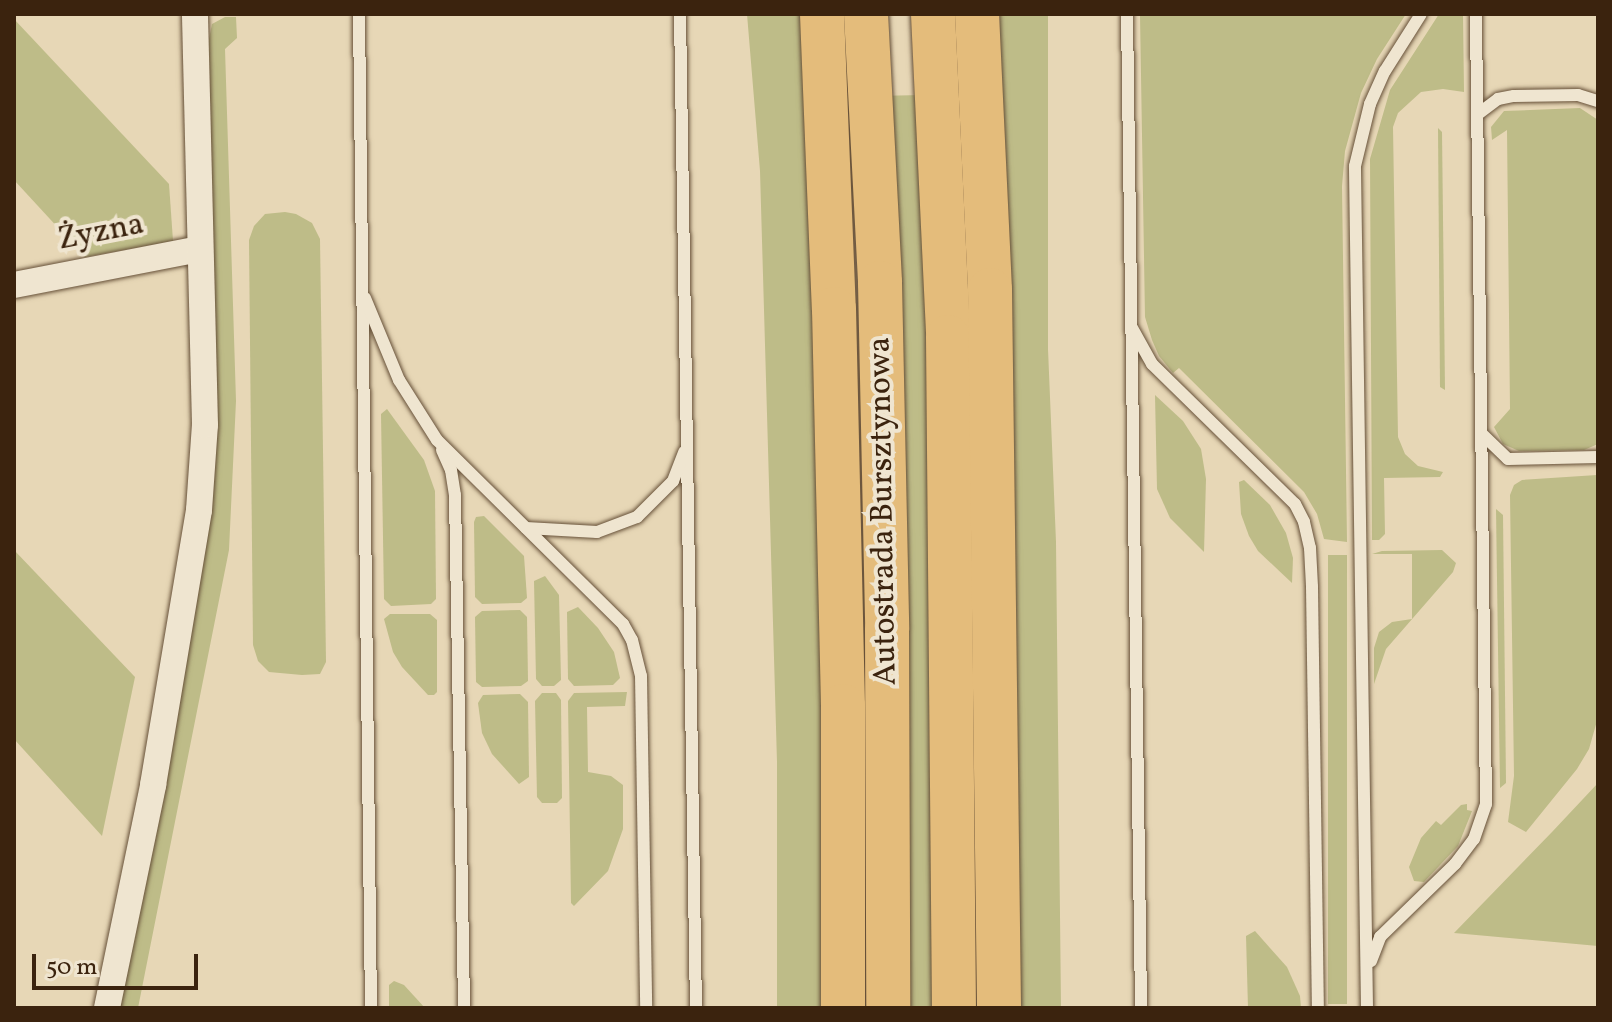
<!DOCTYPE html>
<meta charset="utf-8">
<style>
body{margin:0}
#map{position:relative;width:1612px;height:1022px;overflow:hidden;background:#e7d7b6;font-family:Vollkorn,serif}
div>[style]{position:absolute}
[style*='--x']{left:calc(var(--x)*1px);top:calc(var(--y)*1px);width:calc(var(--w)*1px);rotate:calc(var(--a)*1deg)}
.green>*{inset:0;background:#bebc88;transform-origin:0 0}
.roads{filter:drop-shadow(0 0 2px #665038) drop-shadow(0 0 2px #665038)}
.service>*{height:12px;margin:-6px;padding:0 6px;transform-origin:6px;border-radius:6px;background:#efe5d0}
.minor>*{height:26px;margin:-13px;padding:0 13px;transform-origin:13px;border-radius:13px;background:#efe5d0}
.motorway>*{height:44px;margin:-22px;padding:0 22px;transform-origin:22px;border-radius:22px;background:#e4bc7b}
span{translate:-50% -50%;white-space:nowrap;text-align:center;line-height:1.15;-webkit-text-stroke:8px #efe5d0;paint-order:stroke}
.street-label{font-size:32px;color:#3b230e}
.frame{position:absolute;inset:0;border:16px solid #3b230e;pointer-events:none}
.scale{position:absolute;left:32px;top:954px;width:166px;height:36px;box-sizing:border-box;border:4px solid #3b230e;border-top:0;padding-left:10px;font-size:24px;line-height:28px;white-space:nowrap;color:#3b230e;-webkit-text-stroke:6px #efe5d0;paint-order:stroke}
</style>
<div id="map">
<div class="green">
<i style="clip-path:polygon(747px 14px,806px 14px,832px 1008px,777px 1008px,777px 762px,760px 171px)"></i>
<i style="clip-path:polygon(1000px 14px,1048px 14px,1048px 349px,1056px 542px,1061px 1008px,1010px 1008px,999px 183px)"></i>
<i style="clip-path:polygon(1140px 14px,1406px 14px,1377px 59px,1361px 93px,1345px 151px,1342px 186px,1347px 542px,1324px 539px,1317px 514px,1304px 492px,1179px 368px,1173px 373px,1159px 356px,1152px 340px,1145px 317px)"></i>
<i style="clip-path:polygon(1439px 14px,1463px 14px,1464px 92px,1443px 89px,1421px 92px,1398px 113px,1393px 127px,1398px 437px,1405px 454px,1418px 466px,1443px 472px,1440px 477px,1384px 478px,1385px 534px,1379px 540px,1372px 540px,1370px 159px,1390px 90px)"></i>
<i style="clip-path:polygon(225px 17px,236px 17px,237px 38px,225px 49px,236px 401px,229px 550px,138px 1008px,117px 1008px,215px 405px,209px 39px,212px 24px)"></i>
<i style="clip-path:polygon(14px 19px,169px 184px,173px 241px,85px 257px,14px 180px)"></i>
<i style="left:923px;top:95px;width:913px;height:37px;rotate:89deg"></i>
<i style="clip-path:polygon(1580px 108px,1598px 120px,1598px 444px,1584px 450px,1519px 451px,1503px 444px,1494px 427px,1510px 409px,1507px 130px,1492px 140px,1491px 127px,1504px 111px)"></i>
<i style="clip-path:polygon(1438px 128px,1442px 132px,1445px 390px,1440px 387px)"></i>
<i style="clip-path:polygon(285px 212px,296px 214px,312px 223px,320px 239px,326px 662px,320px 674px,302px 675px,269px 672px,258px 661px,253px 645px,249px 240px,254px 226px,265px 214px)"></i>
<i style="clip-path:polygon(1155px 395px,1183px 421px,1201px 449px,1206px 479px,1204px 552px,1170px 518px,1157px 489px)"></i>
<i style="clip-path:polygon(387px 409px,424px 460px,435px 491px,436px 599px,431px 604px,391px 606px,384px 599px,381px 414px)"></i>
<i style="clip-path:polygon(1597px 475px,1597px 721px,1589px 749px,1577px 769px,1526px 832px,1508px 822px,1514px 776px,1510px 495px,1514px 485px,1522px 480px)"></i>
<i style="clip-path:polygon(1244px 480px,1270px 505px,1286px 533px,1293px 558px,1292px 583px,1258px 551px,1249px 536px,1241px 514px,1239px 482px)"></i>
<i style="clip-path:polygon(1496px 509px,1503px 515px,1506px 783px,1500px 788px)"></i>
<i style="clip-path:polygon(484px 516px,524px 556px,527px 598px,521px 603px,482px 604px,475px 597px,474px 522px,476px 517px)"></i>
<i style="clip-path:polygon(14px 550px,135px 677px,102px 836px,14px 739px)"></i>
<i style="clip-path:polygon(1442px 550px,1456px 563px,1453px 572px,1386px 649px,1374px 684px,1374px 648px,1379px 632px,1392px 622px,1412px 619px,1412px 554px,1372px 554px,1382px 551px)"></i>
<i style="left:1328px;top:555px;width:19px;height:449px"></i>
<i style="clip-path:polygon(545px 576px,559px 595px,561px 680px,554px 686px,542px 686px,536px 679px,534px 581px)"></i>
<i style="clip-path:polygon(578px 607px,598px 628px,614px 652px,620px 678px,613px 685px,574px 686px,568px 679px,567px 612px)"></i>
<i style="clip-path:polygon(520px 610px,527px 617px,528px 681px,521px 686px,482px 687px,476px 682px,475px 617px,482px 611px)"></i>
<i style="clip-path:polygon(390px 614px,430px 614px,437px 620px,437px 692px,434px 695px,428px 695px,402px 667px,393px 652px,384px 619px)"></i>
<i style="clip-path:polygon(627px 692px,625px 706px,587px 707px,588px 772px,611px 776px,623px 785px,623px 829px,608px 871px,574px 906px,571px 903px,568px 701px,574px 693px)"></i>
<i style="clip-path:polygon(542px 693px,556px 693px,561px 700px,562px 798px,557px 803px,542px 803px,537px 797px,535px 701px)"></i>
<i style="clip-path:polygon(520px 694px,528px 702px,529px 777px,519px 784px,492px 754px,482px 733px,478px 703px,483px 695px)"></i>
<i style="clip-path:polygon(1598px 783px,1598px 946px,1454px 933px,1552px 832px)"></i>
<i style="clip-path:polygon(1467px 804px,1467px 810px,1472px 811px,1458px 846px,1424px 882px,1414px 881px,1409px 867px,1421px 838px,1436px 821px,1441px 825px,1461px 805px)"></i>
<i style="clip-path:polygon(1255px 931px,1287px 967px,1300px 996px,1301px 1008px,1248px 1008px,1246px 936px)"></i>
<i style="clip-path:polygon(394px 981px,404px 985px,425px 1008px,389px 1008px,389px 985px)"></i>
</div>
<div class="roads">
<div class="service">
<i style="--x:359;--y:14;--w:994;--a:89.31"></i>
<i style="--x:680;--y:14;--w:994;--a:89.08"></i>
<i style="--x:1127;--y:14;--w:994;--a:89.19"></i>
<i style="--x:1478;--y:114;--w:25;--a:-37"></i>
<i style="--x:1498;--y:99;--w:16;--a:-11"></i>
<i style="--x:1514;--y:96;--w:64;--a:-0.9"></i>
<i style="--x:1578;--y:95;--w:21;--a:17"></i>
<i style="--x:365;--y:298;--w:89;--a:67.5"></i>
<i style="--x:399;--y:380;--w:71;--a:57.7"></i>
<i style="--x:437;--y:440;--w:262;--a:44.7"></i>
<i style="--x:623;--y:624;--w:18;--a:61"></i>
<i style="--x:632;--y:640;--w:37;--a:76"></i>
<i style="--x:641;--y:676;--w:332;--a:89.1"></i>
<i style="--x:1132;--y:328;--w:41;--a:60.9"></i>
<i style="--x:1152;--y:364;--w:200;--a:44.4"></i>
<i style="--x:1295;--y:504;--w:20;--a:63"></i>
<i style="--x:1304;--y:522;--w:27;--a:77"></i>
<i style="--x:1310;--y:548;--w:39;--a:87"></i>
<i style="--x:1312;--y:587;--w:421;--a:89.2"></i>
<i style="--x:1482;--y:434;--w:36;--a:44"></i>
<i style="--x:1508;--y:459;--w:90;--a:-1.3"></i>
<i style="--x:442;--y:450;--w:22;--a:66"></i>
<i style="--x:451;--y:470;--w:25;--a:81"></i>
<i style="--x:455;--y:495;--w:513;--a:88.99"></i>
<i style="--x:526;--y:528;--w:71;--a:3.2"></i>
<i style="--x:597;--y:532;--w:43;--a:-20.6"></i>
<i style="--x:637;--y:517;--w:51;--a:-45"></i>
<i style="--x:673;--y:481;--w:31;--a:-69"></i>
<i style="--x:1371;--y:961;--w:26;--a:-69"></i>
<i style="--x:1380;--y:937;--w:105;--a:-44.2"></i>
<i style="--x:1455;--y:864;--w:31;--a:-53"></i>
<i style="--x:1474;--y:839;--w:37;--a:-71"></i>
<i style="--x:1486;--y:804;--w:790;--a:-90.73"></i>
<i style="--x:1367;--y:1008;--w:842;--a:-90.82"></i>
<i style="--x:1355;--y:166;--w:64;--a:-76.4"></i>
<i style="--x:1370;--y:104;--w:36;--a:-66"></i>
<i style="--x:1385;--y:71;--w:67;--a:-57.7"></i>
</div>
<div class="minor">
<i style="--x:14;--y:285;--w:189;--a:-11"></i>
<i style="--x:107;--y:1008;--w:228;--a:-78.3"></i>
<i style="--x:153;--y:785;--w:279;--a:-80.5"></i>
<i style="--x:199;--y:510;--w:85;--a:-86"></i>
<i style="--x:205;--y:425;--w:411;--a:-91.4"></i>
</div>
<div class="motorway">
<i style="--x:822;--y:14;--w:295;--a:87.7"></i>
<i style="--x:834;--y:309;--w:397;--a:88.7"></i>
<i style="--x:843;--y:706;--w:302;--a:90"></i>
<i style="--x:866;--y:14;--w:269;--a:87"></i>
<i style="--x:880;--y:283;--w:346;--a:88.8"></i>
<i style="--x:887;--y:629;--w:379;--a:89.8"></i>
<i style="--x:933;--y:14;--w:323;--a:87.3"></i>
<i style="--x:948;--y:337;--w:671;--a:89.49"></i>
<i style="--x:977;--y:14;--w:276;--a:87.3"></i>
<i style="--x:990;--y:290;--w:718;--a:89.28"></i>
</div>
</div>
<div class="street-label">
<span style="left:101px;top:233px;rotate:-11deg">Żyzna</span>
<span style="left:884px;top:511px;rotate:-91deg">Autostrada Bursztynowa</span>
</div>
<div class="frame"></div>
<div class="scale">50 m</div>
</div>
